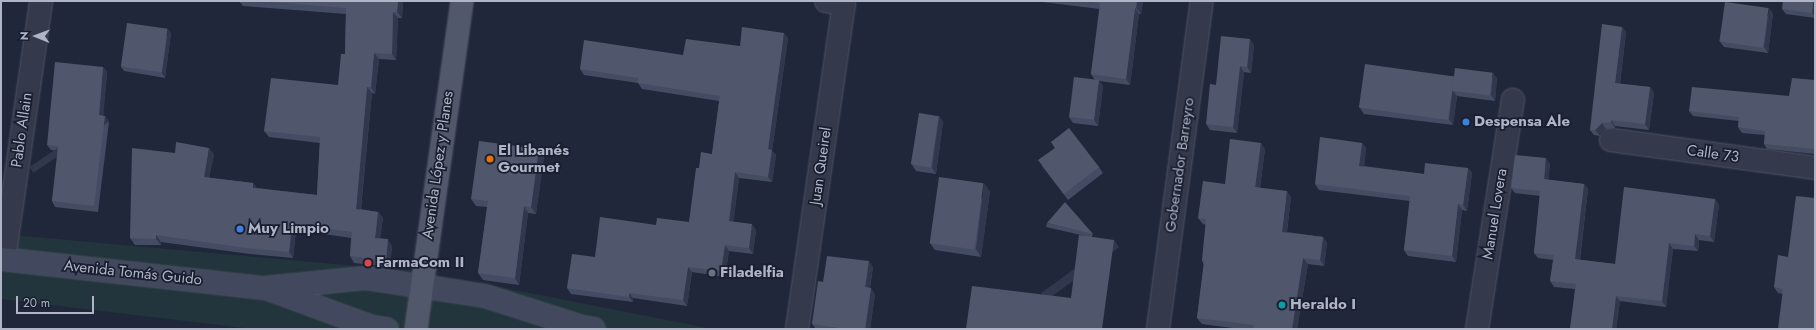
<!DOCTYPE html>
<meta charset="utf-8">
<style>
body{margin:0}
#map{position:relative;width:1816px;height:330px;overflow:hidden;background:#20273b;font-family:Jost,sans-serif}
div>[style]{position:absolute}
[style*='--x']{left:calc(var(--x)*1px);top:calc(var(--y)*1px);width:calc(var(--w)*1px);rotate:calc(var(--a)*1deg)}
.green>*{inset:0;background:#22343c}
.roads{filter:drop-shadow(0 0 1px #4f5465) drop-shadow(0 0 1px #4f5465)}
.street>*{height:22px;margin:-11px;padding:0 11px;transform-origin:11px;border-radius:11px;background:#343a4b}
.secondary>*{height:22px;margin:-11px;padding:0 11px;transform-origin:11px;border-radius:11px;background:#42485e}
.primary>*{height:22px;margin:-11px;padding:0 11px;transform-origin:11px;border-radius:11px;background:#52586b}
.wall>*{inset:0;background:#444c63;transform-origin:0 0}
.shaded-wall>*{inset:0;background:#31384e;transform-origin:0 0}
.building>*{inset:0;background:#50576d;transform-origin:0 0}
.dots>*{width:11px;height:11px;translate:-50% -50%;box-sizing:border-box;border:2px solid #191f2f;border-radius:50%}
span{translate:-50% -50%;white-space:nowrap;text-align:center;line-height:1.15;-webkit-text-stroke:3.5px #191f2f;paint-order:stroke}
.poi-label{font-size:15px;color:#afb4c7;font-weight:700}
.left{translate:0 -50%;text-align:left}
.street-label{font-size:15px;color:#afb4c7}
.frame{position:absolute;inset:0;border:2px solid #afb4c7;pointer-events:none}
.north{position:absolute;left:16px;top:16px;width:40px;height:40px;-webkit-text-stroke:3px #191f2f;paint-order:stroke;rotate:271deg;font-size:11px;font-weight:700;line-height:16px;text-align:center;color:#afb4c7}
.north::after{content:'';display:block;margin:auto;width:14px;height:18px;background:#afb4c7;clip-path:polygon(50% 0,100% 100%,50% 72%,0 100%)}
.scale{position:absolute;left:16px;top:296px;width:78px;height:18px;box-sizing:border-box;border:2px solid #afb4c7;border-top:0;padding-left:5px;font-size:12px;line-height:14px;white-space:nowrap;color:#afb4c7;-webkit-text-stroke:3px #191f2f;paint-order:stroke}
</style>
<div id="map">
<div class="green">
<i style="clip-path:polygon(1px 234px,423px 272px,713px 329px,253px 329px,1px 299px)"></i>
</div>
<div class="roads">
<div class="street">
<i style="--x:1611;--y:140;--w:206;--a:7.8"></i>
<i style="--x:4;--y:259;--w:261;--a:-81.8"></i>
<i style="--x:797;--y:329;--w:328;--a:-81.8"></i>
<i style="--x:844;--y:4;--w:18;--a:-171"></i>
<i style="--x:1158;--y:329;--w:331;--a:-82.4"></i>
<i style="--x:1477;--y:329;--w:232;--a:-81.1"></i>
</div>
<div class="secondary">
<i style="--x:1;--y:259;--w:265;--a:6.3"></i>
<i style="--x:264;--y:288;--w:102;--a:-5.6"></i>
<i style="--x:366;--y:278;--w:120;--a:8.6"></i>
<i style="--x:485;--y:296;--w:102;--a:17.7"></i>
<i style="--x:582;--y:327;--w:12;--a:9"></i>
<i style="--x:271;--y:290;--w:108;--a:20.1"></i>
<i style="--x:372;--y:327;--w:15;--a:8"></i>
</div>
<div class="primary">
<i style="--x:416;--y:329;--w:331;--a:-82"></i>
</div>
</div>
<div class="wall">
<i style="clip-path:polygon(239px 1px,403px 1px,402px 18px,398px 18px,396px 60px,379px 59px,375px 94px,372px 93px,361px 209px,378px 212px,383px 218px,380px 238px,392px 246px,390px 267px,354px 263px,350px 256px,351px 238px,296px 230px,293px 258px,250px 254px,161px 242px,161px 245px,135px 245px,130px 238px,175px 153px,214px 154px,209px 178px,253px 183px,257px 188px,317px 195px,320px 143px,269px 137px,264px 131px,338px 85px,345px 54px,346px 14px,243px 6px)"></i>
<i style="clip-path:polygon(1034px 1px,1143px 1px,1141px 14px,1139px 14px,1130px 85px,1099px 81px,1103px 86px,1098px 126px,1073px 123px,1069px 117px,1095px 80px,1091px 74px,1100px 9px)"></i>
<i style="clip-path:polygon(1815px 1px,1815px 18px,1786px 14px,1782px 9px)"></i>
<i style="clip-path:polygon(1773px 13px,1768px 53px,1724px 47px,1720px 42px)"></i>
<i style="clip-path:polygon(1622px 27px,1626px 32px,1620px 84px,1650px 87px,1654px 93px,1649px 130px,1615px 126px,1615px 128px,1606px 129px,1600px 136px,1594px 135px,1590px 130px)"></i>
<i style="clip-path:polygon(171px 33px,165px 78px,124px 71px,121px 67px)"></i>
<i style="clip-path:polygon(788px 38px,772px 151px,776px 155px,772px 182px,739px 178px,733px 222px,756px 230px,753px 254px,729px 251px,725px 277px,692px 272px,687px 306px,633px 298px,633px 302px,571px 294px,567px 288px,595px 257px,656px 225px,689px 222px,699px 168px,712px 154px,719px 101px,642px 89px,638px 83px,584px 75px,580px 69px,683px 55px)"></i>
<i style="clip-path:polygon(1254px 45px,1251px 73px,1244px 72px,1237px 133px,1210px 130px,1206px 124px,1216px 85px)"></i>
<i style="clip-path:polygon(103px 67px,107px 72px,103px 116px,105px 116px,109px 122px,98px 212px,55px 207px,52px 201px,58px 151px,51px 150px,47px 145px)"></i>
<i style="clip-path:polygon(1454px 76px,1497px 78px,1495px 101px,1457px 96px,1453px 125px,1364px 114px,1360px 108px)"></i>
<i style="clip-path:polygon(1815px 80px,1815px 154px,1767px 149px,1764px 144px,1765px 135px,1742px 133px,1738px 127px,1739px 121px,1693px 116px,1689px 111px,1789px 96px)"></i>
<i style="clip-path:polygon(939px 116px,943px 122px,936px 174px,916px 171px,912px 165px)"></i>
<i style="clip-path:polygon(1051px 142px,1099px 167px,1103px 173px,1068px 200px,1042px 166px,1055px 148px)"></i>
<i style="clip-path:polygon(1362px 143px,1366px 148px,1364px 166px,1424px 174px,1468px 168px,1472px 173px,1467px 211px,1462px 210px,1456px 262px,1408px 256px,1404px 250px,1410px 201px,1319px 190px,1315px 184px)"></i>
<i style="clip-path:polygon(1265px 149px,1260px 188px,1291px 197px,1287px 232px,1323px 237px,1327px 243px,1324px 266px,1308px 264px,1297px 329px,1240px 329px,1202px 324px,1197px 318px,1204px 265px,1202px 261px,1206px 225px,1203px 224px,1198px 218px)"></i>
<i style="clip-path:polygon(544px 156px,536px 214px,528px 213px,519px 285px,483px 280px,478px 273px,487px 207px,476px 206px,471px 199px)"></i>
<i style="clip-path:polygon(1550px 164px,1548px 180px,1584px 184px,1588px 189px,1580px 260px,1615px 264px,1715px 199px,1719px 205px,1714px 242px,1699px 240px,1698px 251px,1673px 249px,1666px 307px,1620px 301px,1616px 329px,1570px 329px,1575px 289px,1554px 287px,1550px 281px,1553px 260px,1538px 258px,1534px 253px,1540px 196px,1515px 193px,1511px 188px)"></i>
<i style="clip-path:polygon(990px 191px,981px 257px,935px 250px,930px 243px)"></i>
<i style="clip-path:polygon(1815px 198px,1783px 294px,1778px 293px,1774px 287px)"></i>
<i style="left:1047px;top:223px;width:47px;height:4px;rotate:13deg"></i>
<i style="clip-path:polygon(873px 267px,870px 288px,875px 294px,870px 329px,816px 329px,812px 324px,823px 282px)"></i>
</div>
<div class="shaded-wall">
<i style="clip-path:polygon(398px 1px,403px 1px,402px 18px,397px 12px)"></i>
<i style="clip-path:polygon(1137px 1px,1143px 1px,1141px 14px,1136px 8px)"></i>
<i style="clip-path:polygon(1813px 1px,1815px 1px,1815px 17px,1812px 13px)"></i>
<i style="clip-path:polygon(1135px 8px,1139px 14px,1130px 85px,1126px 79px)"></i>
<i style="clip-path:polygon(1769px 8px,1773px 13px,1768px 53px,1764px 47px)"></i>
<i style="clip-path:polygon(393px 12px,398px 18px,396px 60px,392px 54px)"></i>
<i style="clip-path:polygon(1622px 27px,1626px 32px,1619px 89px,1615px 83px)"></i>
<i style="clip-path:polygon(168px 29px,171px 33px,165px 78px,162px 73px)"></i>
<i style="clip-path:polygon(784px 33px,788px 38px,772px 151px,776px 155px,772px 182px,768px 177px,768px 149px)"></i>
<i style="clip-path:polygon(1250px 39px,1254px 45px,1251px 73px,1247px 67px)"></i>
<i style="clip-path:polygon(374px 53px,379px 59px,375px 94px,371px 87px)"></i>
<i style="clip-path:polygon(1240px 66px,1244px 72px,1237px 133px,1233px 127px)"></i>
<i style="clip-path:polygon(103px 67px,107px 72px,103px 121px,99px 115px)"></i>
<i style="clip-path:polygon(1493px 73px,1497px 78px,1495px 101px,1491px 95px)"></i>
<i style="clip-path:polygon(1454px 76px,1453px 91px,1457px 96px,1453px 125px,1449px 119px)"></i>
<i style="clip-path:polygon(1099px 80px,1103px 86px,1098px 126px,1094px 120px)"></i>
<i style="clip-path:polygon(367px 87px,372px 93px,360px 215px,356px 209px)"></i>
<i style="clip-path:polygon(1650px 87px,1654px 93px,1649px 130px,1645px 124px)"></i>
<i style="left:105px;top:116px;width:7px;height:91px;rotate:56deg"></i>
<i style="clip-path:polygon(939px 116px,943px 122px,936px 174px,932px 168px)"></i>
<i style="clip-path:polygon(1611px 120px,1615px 126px,1615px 128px,1611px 122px)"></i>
<i style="clip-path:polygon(1602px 123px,1606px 129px,1600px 136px,1595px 130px)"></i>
<i style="clip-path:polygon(1261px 143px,1265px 149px,1259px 193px,1255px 187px)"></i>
<i style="clip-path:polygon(1362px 143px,1366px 148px,1364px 171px,1359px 166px)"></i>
<i style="clip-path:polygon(209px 148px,214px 154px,208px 183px,204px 177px)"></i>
<i style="clip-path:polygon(539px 149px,544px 156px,536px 214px,531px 207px)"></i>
<i style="clip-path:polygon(1546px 158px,1550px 164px,1548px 185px,1544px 179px)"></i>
<i style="clip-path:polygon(1468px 168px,1472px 173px,1467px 211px,1463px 205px)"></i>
<i style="clip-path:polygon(735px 172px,739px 178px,733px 227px,729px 221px)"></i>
<i style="clip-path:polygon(253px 183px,258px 189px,253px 188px)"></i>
<i style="clip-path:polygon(984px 183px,990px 191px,981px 257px,976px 249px)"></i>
<i style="clip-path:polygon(1584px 184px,1588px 189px,1579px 265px,1575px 259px)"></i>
<i style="clip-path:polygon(1287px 191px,1291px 197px,1286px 238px,1282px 232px)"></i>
<i style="clip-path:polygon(1715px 199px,1719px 205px,1714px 242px,1710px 236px)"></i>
<i style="clip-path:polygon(1458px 204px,1462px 210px,1456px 262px,1452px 256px)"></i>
<i style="clip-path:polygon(524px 206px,528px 213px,519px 285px,515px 278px)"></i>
<i style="clip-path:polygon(378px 212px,383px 218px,379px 244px,375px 238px)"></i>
<i style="clip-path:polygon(292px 224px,296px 230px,293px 258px,289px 252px)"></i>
<i style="clip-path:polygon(752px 224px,756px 230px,753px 254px,749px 248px)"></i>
<i style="clip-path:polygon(1695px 234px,1699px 240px,1698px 251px,1694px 246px)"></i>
<i style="clip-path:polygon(156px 235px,161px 242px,161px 245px,156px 239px)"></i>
<i style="clip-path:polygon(1323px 237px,1327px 243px,1324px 266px,1320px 260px)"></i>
<i style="clip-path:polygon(388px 239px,392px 246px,390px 267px,386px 260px)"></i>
<i style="left:1114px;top:240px;width:9px;height:90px;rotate:54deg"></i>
<i style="clip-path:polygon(1669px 243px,1673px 249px,1666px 307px,1662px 301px)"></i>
<i style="clip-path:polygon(725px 245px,729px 251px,725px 277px,721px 271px)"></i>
<i style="clip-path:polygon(1303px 258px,1308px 264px,1297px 329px,1292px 329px)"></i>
<i style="clip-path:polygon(869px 261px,873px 267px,869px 293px,865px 287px)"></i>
<i style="clip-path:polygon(688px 267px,692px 272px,687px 306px,683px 300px)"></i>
<i style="clip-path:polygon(871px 288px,875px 294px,870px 329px,865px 329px)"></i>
<i style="clip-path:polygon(629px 293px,633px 298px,633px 302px,629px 297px)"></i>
<i style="clip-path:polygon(1616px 296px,1620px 301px,1616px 329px,1612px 329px)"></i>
</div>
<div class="building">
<i style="clip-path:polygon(259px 1px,398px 1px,397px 12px,393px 12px,392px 54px,374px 53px,371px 87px,367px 87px,356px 209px,378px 212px,375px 238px,388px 239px,386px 260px,350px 256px,352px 232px,292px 224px,289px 252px,246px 248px,156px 235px,156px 239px,130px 238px,132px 148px,175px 153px,176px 142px,209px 148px,204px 177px,253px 183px,253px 188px,317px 195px,320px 137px,264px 131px,271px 78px,338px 85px,341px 54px,345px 54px,346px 8px)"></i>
<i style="clip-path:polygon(1083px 1px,1137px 1px,1136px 8px,1135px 8px,1126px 79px,1091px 74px,1100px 3px)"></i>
<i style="clip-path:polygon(1783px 1px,1813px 1px,1812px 13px,1782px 9px)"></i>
<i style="left:1725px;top:2px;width:44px;height:40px;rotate:8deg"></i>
<i style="left:127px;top:23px;width:41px;height:44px;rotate:8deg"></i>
<i style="clip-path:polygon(1602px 24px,1622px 27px,1615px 83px,1650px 87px,1645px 124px,1611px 120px,1611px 122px,1602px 123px,1595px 130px,1590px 130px)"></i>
<i style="clip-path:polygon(742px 27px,784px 33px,768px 149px,772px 150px,768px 177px,735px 172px,729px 221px,752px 224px,749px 248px,725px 245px,721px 271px,688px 267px,683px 300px,629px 293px,629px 297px,567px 288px,572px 254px,595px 257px,600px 217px,656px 225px,657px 218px,689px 222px,696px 168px,699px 168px,701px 152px,712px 154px,720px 96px,638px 83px,638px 78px,580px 69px,584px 40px,683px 55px,686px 39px,740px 46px)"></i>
<i style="clip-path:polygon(1221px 36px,1250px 39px,1247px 67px,1240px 66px,1233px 127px,1206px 124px,1210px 84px,1216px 85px)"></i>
<i style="clip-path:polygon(55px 62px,103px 67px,99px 115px,105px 116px,94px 206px,52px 201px,58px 146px,47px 145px)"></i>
<i style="left:1365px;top:64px;width:90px;height:44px;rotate:8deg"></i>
<i style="left:1455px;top:68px;width:38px;height:23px;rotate:7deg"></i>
<i style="left:1074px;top:77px;width:25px;height:40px;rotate:7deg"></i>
<i style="clip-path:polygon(1792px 78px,1815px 80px,1815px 149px,1764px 144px,1765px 131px,1738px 127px,1739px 117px,1689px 111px,1692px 87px,1789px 96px)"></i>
<i style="left:919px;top:113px;width:20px;height:52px;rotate:9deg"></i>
<i style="clip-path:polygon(1069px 128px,1099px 167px,1064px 194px,1038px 160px,1055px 148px,1051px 142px)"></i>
<i style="clip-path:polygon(1320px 137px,1362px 143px,1359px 166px,1424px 174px,1425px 163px,1468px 168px,1463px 205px,1458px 204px,1452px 256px,1404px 250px,1410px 196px,1315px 184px)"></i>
<i style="clip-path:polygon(1230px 139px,1261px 143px,1255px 187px,1287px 191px,1282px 232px,1323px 237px,1320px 260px,1303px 258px,1292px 329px,1253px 329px,1254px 325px,1197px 318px,1204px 261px,1202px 261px,1206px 219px,1198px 218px,1203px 181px,1225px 184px)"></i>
<i style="clip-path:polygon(479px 141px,539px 149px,531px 207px,524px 206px,515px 278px,478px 273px,488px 201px,471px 199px)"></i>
<i style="clip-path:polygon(1515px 155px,1546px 158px,1544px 179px,1584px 184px,1575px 259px,1615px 264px,1624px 187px,1715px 199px,1710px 236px,1695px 234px,1694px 246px,1669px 243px,1662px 301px,1616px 296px,1612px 329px,1570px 329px,1576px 284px,1550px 281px,1554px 255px,1534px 253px,1540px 191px,1511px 188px)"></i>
<i style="left:939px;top:177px;width:45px;height:67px;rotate:8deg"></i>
<i style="clip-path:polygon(1796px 196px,1815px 198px,1815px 329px,1778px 329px,1783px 289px,1774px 287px,1778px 255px,1788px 257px)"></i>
<i style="clip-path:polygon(1065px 202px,1093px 234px,1047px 223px)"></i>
<i style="clip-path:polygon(1079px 235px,1114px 240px,1102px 329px,966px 329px,972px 286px,1071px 298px)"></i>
<i style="clip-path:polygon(827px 256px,869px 261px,865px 287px,871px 288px,865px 329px,846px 329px,812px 324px,818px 281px,823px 282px)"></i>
</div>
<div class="dots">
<i style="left:1466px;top:122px;background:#3f7fe0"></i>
<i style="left:490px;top:159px;background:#e8710a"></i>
<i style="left:240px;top:229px;background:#3f7fe0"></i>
<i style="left:368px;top:263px;background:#e0444e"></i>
<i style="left:712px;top:273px;background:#6b7280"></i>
<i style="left:1282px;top:305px;background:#0f9aa8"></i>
</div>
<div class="poi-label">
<span class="left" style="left:1474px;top:122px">Despensa Ale</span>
<span class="left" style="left:498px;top:159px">El Libanés<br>Gourmet</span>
<span class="left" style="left:248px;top:229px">Muy Limpio</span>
<span class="left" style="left:376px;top:263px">FarmaCom II</span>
<span class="left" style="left:720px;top:273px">Filadelfia</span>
<span class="left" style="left:1290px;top:305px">Heraldo I</span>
</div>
<div class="street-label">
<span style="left:22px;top:130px;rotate:-82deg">Pablo Allain</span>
<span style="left:1713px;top:154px;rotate:8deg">Calle 73</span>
<span style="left:438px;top:165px;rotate:-82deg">Avenida López y Planes</span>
<span style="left:1180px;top:165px;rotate:-82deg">Gobernador Barreyro</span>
<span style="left:821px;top:166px;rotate:-82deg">Juan Queirel</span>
<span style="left:1495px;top:214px;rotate:-81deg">Manuel Lovera</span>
<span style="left:133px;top:273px;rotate:6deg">Avenida Tomás Guido</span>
</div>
<div class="frame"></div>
<div class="north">N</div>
<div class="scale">20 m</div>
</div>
